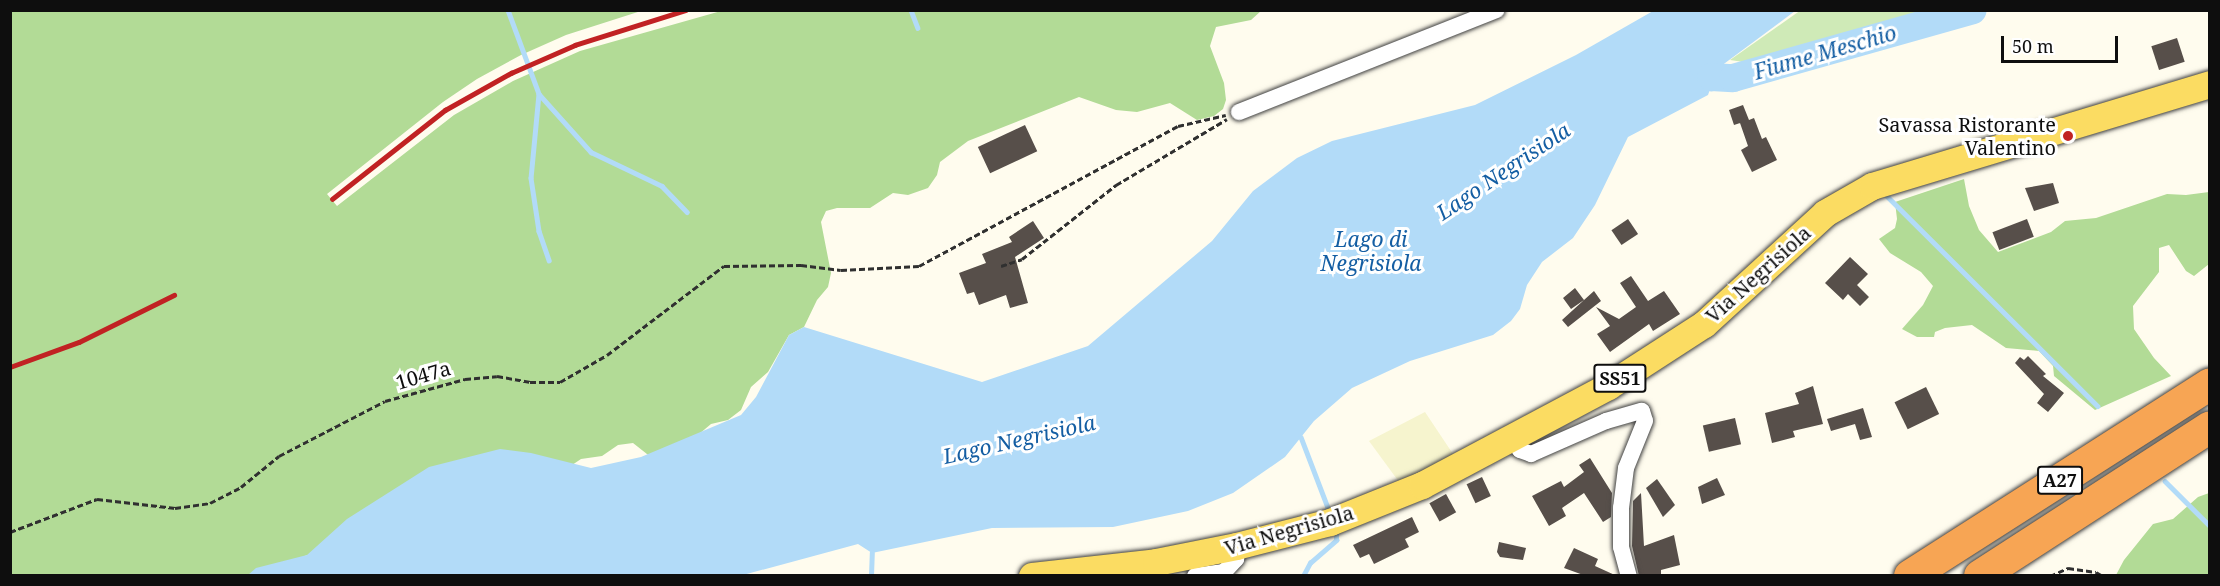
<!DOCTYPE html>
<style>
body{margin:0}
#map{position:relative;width:2220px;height:586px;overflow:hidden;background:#fffcee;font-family:"Noto Serif",serif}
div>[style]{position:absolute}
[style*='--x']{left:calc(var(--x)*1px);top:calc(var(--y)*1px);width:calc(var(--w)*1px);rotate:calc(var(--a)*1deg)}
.farmland>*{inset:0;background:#f6f4ce}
.green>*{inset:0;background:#cfeab7}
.forest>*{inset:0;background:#b2db96}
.water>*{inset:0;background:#b2dbf8}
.stream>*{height:4.5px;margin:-2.25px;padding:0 2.25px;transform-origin:2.25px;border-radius:2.25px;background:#b2dbf8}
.river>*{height:28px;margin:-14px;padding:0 14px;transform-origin:14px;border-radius:14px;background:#b2dbf8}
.building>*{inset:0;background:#574f4a;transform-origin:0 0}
.path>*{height:3px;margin-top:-1.5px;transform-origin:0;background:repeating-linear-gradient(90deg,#303030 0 6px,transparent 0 9px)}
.roads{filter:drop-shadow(0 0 2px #414141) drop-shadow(0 0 2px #414141)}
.street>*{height:16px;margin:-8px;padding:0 8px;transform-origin:8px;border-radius:8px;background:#fff}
.primary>*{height:27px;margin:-13.5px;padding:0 13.5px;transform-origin:13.5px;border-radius:13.5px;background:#fbdc62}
.highway>*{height:32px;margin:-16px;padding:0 16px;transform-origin:16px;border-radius:16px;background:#f7a554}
.rail>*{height:4.5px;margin:-2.25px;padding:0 2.25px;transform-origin:2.25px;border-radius:2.25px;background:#c12223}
.dots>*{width:16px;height:16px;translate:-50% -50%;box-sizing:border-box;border:3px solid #fff;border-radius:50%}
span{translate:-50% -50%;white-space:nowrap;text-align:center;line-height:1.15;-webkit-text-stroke:6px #fff;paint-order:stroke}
.shield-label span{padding:2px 4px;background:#fff;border:2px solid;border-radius:4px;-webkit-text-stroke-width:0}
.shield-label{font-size:18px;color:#0e0e0e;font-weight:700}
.poi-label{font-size:20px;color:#0e0e0e}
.right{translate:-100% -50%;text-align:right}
.street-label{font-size:20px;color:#0e0e0e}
.water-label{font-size:21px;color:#145ea3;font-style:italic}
.frame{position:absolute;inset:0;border:12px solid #0e0e0e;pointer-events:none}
.scale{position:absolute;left:2001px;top:36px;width:117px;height:27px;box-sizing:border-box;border:3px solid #0e0e0e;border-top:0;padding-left:8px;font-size:18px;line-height:21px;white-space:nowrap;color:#0e0e0e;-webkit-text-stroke:4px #fff;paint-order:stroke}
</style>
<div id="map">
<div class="farmland">
<i style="clip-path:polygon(1425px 412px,1457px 460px,1402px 486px,1369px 441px)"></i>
</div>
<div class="green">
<i style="clip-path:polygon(1801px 10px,1943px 10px,1943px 11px,1757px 64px,1730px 60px)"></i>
</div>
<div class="forest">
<i style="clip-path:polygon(10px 11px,641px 11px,566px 35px,521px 55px,477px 79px,443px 102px,327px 194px,337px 206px,454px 115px,513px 81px,580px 51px,721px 11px,1261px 11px,1251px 20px,1216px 27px,1210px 46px,1224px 83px,1226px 100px,1223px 109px,1214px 116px,1197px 120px,1170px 103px,1137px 112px,1116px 110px,1079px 97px,968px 141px,940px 162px,937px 175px,928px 188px,908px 195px,893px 193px,870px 208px,837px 208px,826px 211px,821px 222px,831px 273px,828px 287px,817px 300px,804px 327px,789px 335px,768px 372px,751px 387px,741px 410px,728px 420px,711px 424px,692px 440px,652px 458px,633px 443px,618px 445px,602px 456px,581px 459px,566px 469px,345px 540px,255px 576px,11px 575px)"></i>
<i style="clip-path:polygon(1964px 179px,1969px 206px,1979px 230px,1998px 252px,2051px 232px,2065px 221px,2096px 218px,2167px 194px,2186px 195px,2209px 192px,2209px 264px,2194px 276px,2186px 271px,2169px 245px,2159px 248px,2159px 272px,2133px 306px,2134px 329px,2154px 358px,2171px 376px,2095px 410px,2054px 376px,2053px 366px,2039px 351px,2006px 348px,1972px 325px,1945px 328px,1935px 332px,1934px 337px,1917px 337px,1902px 329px,1923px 305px,1933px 286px,1921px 272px,1890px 253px,1879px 239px,1895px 228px,1897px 219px,1895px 202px)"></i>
<i style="clip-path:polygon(2209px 493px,2209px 575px,2116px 575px,2124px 560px,2153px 524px,2173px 519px,2198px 497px)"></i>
</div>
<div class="water">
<i style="clip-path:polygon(1653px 11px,1795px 11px,1717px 69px,1708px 95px,1628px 137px,1595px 205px,1573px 238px,1542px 262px,1527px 285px,1520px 309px,1511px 321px,1493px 335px,1410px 361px,1352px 388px,1314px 421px,1285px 457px,1233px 493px,1188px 511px,1113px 527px,992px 528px,872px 553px,858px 544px,743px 575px,248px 575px,256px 568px,307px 555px,347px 519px,429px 467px,500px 449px,531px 453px,591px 468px,641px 457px,741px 415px,756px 397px,789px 335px,804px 327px,982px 382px,1088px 346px,1212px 241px,1253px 191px,1297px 158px,1332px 141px,1475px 105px,1576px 55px)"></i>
</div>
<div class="stream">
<i style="--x:508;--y:10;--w:90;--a:69.7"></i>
<i style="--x:539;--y:94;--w:84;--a:95.4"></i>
<i style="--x:531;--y:178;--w:54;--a:81.4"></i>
<i style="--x:539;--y:231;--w:31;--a:71"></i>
<i style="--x:911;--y:10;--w:19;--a:69"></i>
<i style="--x:539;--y:94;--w:78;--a:48.1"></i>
<i style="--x:591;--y:152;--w:79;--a:25.6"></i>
<i style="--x:662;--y:186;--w:36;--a:46"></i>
<i style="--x:1883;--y:192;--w:303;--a:44.9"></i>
<i style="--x:1301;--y:437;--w:81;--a:69.1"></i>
<i style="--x:2165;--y:481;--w:64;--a:45"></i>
<i style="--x:871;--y:576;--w:23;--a:-88"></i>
<i style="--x:1303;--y:576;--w:15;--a:-62"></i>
<i style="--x:1310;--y:563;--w:35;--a:-41"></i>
<i style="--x:1336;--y:540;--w:11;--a:-90"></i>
</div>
<div class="river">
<i style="--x:1692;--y:48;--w:35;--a:57"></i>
<i style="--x:1711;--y:77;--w:22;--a:3"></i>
<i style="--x:1733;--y:78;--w:249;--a:-15.8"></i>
</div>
<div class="building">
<i style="left:2177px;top:38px;width:25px;height:27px;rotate:72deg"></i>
<i style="clip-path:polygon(1743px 105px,1749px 120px,1754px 118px,1762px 139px,1766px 137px,1777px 160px,1752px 172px,1741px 150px,1748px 146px,1740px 123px,1743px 122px,1734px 125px,1729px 110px)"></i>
<i style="left:1025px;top:125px;width:29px;height:52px;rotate:65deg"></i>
<i style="clip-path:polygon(2053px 183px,2059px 203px,2034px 211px,2025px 188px)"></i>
<i style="left:1628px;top:219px;width:18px;height:20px;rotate:56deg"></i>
<i style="left:2027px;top:219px;width:19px;height:37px;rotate:69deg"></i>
<i style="clip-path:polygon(1033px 221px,1044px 238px,1015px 257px,1028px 303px,1010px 308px,1006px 295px,979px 305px,974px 292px,967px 294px,959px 273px,986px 263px,982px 254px,1012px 242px,1009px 237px)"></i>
<i style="clip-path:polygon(1850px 257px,1868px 274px,1857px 285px,1869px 297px,1860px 306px,1848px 294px,1843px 300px,1825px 283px)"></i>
<i style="clip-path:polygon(1631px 276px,1648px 301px,1664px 291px,1680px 314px,1653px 331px,1649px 324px,1610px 352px,1597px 334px,1610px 326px,1596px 307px,1619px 319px,1636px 307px,1620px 283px)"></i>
<i style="clip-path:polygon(1575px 288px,1584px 300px,1594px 291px,1601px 301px,1568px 327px,1562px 320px,1584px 300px,1571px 309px,1563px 298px)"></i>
<i style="clip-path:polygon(2028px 356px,2046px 374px,2043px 376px,2064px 393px,2048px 412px,2037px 403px,2044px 394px,2015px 363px,2020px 357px,2024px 360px)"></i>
<i style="clip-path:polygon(1813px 386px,1823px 424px,1793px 431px,1795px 437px,1772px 443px,1765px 413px,1799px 404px,1795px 393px)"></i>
<i style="left:1926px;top:387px;width:30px;height:35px;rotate:64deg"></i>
<i style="clip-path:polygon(1863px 408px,1872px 437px,1860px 440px,1855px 424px,1831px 431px,1827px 419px)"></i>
<i style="left:1735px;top:418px;width:27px;height:33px;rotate:77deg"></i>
<i style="clip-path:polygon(1590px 458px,1612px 493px,1611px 517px,1603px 522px,1584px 493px,1562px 508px,1566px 516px,1549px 526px,1532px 496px,1561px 481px,1564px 487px,1584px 472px,1579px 465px)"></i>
<i style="left:1482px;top:477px;width:21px;height:17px;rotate:65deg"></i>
<i style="clip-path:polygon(1717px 478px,1725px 495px,1702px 504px,1698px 487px)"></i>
<i style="clip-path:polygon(1657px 479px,1675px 505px,1663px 517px,1646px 488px)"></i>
<i style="clip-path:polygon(1641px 493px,1644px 546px,1674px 535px,1680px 565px,1661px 570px,1661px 576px,1639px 576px,1632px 546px,1633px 501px)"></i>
<i style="left:1446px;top:494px;width:21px;height:19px;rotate:61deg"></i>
<i style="clip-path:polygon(1412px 517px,1419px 532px,1405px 539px,1409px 547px,1374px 564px,1369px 554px,1360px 558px,1353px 545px)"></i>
<i style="clip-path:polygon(1499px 542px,1526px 548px,1523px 560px,1500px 557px,1497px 552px)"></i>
<i style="clip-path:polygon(1574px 548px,1598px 559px,1595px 566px,1617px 576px,1586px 576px,1564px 568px)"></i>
</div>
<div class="path">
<i style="--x:1001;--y:266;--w:22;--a:-18"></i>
<i style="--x:1022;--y:259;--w:120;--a:-38.2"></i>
<i style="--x:1116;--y:185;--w:129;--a:-30.7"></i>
<i style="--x:10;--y:532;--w:93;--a:-20.8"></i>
<i style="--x:97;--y:499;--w:79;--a:6.6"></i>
<i style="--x:175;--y:508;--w:35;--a:-8"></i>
<i style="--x:210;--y:503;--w:35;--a:-27"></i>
<i style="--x:241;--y:487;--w:49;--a:-39.2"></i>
<i style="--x:279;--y:456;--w:119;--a:-27.4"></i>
<i style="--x:385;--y:401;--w:83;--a:-15.4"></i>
<i style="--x:465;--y:379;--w:32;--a:-5"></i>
<i style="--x:497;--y:376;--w:34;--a:10"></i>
<i style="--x:530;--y:382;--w:30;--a:0"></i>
<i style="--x:560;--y:382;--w:54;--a:-29.9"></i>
<i style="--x:607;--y:355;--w:147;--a:-37.3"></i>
<i style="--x:724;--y:266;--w:77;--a:-0.7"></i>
<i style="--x:801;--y:265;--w:40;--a:7.1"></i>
<i style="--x:841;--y:270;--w:78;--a:-2.9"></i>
<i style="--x:919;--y:266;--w:294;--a:-28.4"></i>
<i style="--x:1178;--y:126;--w:49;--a:-12.9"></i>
<i style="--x:2050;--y:576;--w:20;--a:-24"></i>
<i style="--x:2068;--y:568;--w:28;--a:8"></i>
<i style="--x:2096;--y:572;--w:8;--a:30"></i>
</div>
<div class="roads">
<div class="street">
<i style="--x:1239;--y:112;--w:277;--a:-21.6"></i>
<i style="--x:1511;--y:438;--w:15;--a:53"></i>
<i style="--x:1520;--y:450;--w:12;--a:20"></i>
<i style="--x:1531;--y:454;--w:82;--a:-23.7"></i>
<i style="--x:1606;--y:421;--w:37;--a:-16"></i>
<i style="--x:1642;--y:411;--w:10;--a:73"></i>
<i style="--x:1645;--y:421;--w:51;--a:112"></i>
<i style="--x:1626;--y:468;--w:40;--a:97.1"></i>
<i style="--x:1621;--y:508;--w:39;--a:90"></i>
<i style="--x:1621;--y:547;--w:30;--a:75"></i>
<i style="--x:1195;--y:576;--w:29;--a:-8"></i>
<i style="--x:1224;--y:572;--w:18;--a:-47"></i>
<i style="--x:1236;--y:559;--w:13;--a:-90"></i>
</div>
<div class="primary">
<i style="--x:1032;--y:576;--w:125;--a:-6.4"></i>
<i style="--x:1156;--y:562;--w:82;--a:-11.3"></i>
<i style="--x:1236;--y:546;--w:97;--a:-14.3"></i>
<i style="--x:1330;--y:522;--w:99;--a:-21.9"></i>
<i style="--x:1422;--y:485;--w:211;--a:-28"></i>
<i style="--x:1608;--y:386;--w:114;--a:-32.9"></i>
<i style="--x:1704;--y:324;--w:164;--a:-42.5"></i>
<i style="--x:1825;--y:213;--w:54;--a:-29.9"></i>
<i style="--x:1872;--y:186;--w:353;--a:-16.8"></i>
</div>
<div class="highway">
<i style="--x:1910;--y:576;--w:356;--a:-32.6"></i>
<i style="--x:1980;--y:576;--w:274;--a:-32.9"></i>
</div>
</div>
<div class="rail">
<i style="--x:332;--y:199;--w:144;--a:-38.2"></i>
<i style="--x:445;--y:110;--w:76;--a:-29.3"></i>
<i style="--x:511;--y:73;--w:70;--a:-23.6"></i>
<i style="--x:575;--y:45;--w:116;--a:-17.5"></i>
<i style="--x:10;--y:367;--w:73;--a:-19.9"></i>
<i style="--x:79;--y:342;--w:106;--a:-26.3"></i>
</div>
<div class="dots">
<i style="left:2068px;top:136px;background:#c12223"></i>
</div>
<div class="shield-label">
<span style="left:1620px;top:378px">SS51</span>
<span style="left:2060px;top:480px">A27</span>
</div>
<div class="poi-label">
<span class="right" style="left:2056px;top:136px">Savassa Ristorante<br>Valentino</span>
</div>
<div class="street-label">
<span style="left:1758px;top:274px;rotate:-42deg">Via Negrisiola</span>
<span style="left:423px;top:375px;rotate:-16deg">1047a</span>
<span style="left:1289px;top:530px;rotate:-16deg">Via Negrisiola</span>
</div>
<div class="water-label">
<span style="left:1825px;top:52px;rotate:-16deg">Fiume Meschio</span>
<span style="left:1503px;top:171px;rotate:-34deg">Lago Negrisiola</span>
<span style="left:1371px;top:251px">Lago di<br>Negrisiola</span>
<span style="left:1019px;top:439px;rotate:-13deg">Lago Negrisiola</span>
</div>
<div class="frame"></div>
<div class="scale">50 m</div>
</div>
